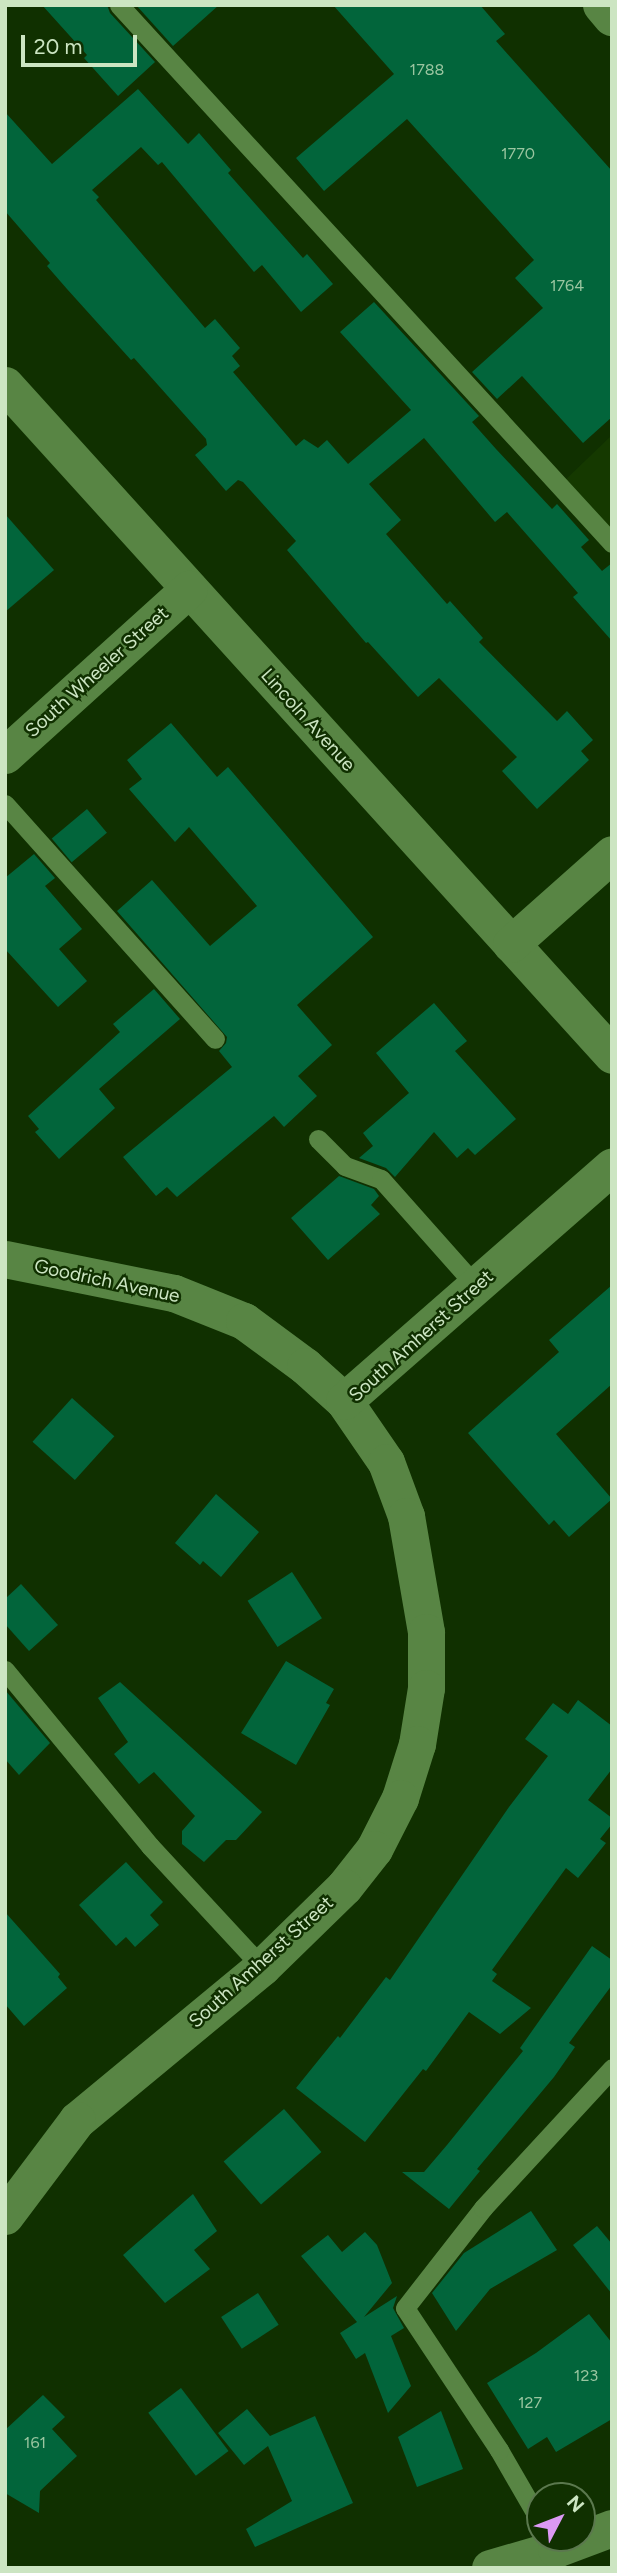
<!DOCTYPE html>
<style>
body{margin:0}
#map{position:relative;width:617px;height:2573px;overflow:hidden;background:#103000;font-family:Figtree,sans-serif}
div>[style]{position:absolute}
[style*='--x']{left:calc(var(--x)*1px);top:calc(var(--y)*1px);width:calc(var(--w)*1px);rotate:calc(var(--a)*1deg)}
.built>*{inset:0;background:#153900}
.building>*{inset:0;background:#02653b;transform-origin:0 0}
.lane>*{height:19px;margin:-9.5px;padding:0 9.5px;transform-origin:9.5px;border-radius:9.5px;background:#588544}
.street>*{height:37px;margin:-18.5px;padding:0 18.5px;transform-origin:18.5px;border-radius:18.5px;background:#588544}
.secondary>*{height:38px;margin:-19px;padding:0 19px;transform-origin:19px;border-radius:19px;background:#588544}
span{translate:-50% -50%;white-space:nowrap;text-align:center;line-height:1.15;-webkit-text-stroke:5px #103000;paint-order:stroke}
.number-label{font-size:16px;color:#9ac5a0}
.number-label span{-webkit-text-stroke-width:0}
.street-label{font-size:19px;color:#cce5c2}
.frame{position:absolute;inset:0;border:7px solid #cce5c2;pointer-events:none}
.north{position:absolute;left:526px;top:2482px;width:70px;height:70px;box-sizing:border-box;background:#103000;border:2px solid #5b784e;border-radius:50%;rotate:48deg;font-size:19px;font-weight:700;line-height:28px;text-align:center;color:#cce5c2}
.north::after{content:'';display:block;margin:auto;width:24px;height:32px;background:#dc99f4;clip-path:polygon(50% 0,100% 100%,50% 72%,0 100%)}
.scale{position:absolute;left:21px;top:35px;width:116px;height:32px;box-sizing:border-box;border:4px solid #cce5c2;border-top:0;padding-left:9px;font-size:21px;line-height:24px;white-space:nowrap;color:#cce5c2;-webkit-text-stroke:5px #103000;paint-order:stroke}
</style>
<div id="map">
<div class="built">
<i style="clip-path:polygon(612px 435px,612px 536px,562px 483px)"></i>
</div>
<div class="building">
<i style="clip-path:polygon(42px 5px,107px 5px,110px 13px,155px 62px,118px 96px,84px 58px,87px 55px)"></i>
<i style="clip-path:polygon(136px 5px,219px 5px,173px 46px)"></i>
<i style="clip-path:polygon(333px 5px,480px 5px,505px 34px,496px 41px,612px 171px,612px 417px,583px 443px,522px 376px,497px 399px,472px 372px,543px 308px,515px 278px,534px 260px,407px 119px,324px 191px,296px 158px,394px 74px)"></i>
<i style="clip-path:polygon(138px 89px,188px 144px,199px 133px,231px 170px,228px 173px,303px 258px,307px 254px,333px 284px,301px 312px,262px 265px,254px 272px,162px 162px,158px 165px,141px 147px,92px 190px,99px 197px,96px 200px,205px 328px,215px 319px,240px 348px,232px 356px,240px 366px,233px 372px,296px 446px,304px 439px,318px 448px,327px 440px,348px 464px,411px 410px,340px 332px,374px 302px,479px 416px,472px 422px,496px 449px,552px 509px,557px 504px,589px 540px,581px 547px,602px 571px,612px 563px,612px 641px,573px 597px,578px 593px,507px 512px,495px 522px,424px 438px,369px 484px,401px 520px,386px 534px,447px 604px,450px 601px,483px 638px,479px 642px,557px 721px,567px 711px,593px 740px,581px 751px,589px 760px,537px 809px,502px 771px,517px 757px,439px 678px,418px 697px,368px 642px,366px 643px,287px 550px,296px 541px,243px 482px,238px 480px,226px 491px,195px 455px,207px 445px,206px 439px,134px 358px,131px 360px,67px 289px,47px 266px,50px 263px,5px 211px,5px 112px,52px 164px)"></i>
<i style="clip-path:polygon(5px 514px,54px 570px,5px 612px)"></i>
<i style="clip-path:polygon(171px 723px,217px 777px,228px 767px,373px 937px,297px 1005px,332px 1045px,298px 1076px,317px 1096px,284px 1127px,274px 1116px,177px 1197px,167px 1187px,156px 1196px,123px 1157px,232px 1067px,219px 1051px,226px 1043px,227px 1037px,117px 911px,152px 880px,210px 946px,257px 906px,189px 827px,175px 842px,129px 789px,142px 779px,127px 760px)"></i>
<i style="left:87px;top:809px;width:31px;height:46px;rotate:50deg"></i>
<i style="clip-path:polygon(34px 854px,55px 878px,45px 886px,82px 929px,59px 949px,87px 981px,58px 1007px,5px 949px,5px 878px)"></i>
<i style="clip-path:polygon(154px 989px,180px 1019px,99px 1089px,115px 1108px,59px 1159px,35px 1132px,39px 1129px,28px 1116px,120px 1032px,113px 1024px)"></i>
<i style="clip-path:polygon(434px 1003px,467px 1041px,455px 1051px,516px 1119px,475px 1155px,468px 1148px,457px 1158px,434px 1132px,395px 1177px,386px 1168px,359px 1158px,373px 1146px,363px 1133px,409px 1093px,376px 1053px)"></i>
<i style="clip-path:polygon(339px 1176px,374px 1189px,379px 1196px,371px 1205px,380px 1214px,328px 1260px,291px 1218px)"></i>
<i style="clip-path:polygon(612px 1285px,612px 1384px,556px 1434px,612px 1499px,569px 1537px,554px 1520px,549px 1525px,468px 1433px,559px 1352px,549px 1340px)"></i>
<i style="left:72px;top:1398px;width:57px;height:59px;rotate:42deg"></i>
<i style="clip-path:polygon(216px 1494px,259px 1532px,221px 1577px,203px 1561px,200px 1565px,175px 1543px)"></i>
<i style="left:292px;top:1572px;width:55px;height:53px;rotate:57deg"></i>
<i style="clip-path:polygon(21px 1584px,58px 1625px,29px 1651px,5px 1624px,5px 1599px)"></i>
<i style="clip-path:polygon(286px 1661px,334px 1689px,326px 1703px,330px 1705px,296px 1765px,241px 1733px)"></i>
<i style="clip-path:polygon(120px 1682px,262px 1812px,236px 1840px,226px 1840px,204px 1862px,182px 1844px,182px 1831px,195px 1816px,154px 1772px,139px 1784px,114px 1754px,128px 1742px,98px 1698px)"></i>
<i style="clip-path:polygon(5px 1690px,50px 1743px,19px 1775px,5px 1759px)"></i>
<i style="clip-path:polygon(578px 1700px,612px 1726px,612px 1769px,588px 1800px,612px 1818px,612px 1824px,600px 1839px,606px 1843px,578px 1878px,566px 1868px,492px 1970px,497px 1974px,492px 1981px,531px 2008px,500px 2034px,469px 2012px,426px 2071px,423px 2069px,365px 2142px,296px 2088px,338px 2036px,340px 2038px,386px 1977px,390px 1980px,509px 1807px,548px 1756px,525px 1739px,553px 1703px,568px 1714px)"></i>
<i style="clip-path:polygon(126px 1862px,163px 1902px,150px 1915px,159px 1925px,135px 1947px,126px 1937px,116px 1946px,79px 1905px)"></i>
<i style="clip-path:polygon(5px 1912px,60px 1974px,58px 1977px,67px 1988px,24px 2026px,5px 2004px)"></i>
<i style="clip-path:polygon(592px 1946px,612px 1960px,612px 1985px,569px 2043px,575px 2047px,554px 2077px,477px 2169px,480px 2171px,449px 2209px,402px 2172px,424px 2172px,447px 2145px,523px 2051px,520px 2048px)"></i>
<i style="left:284px;top:2109px;width:57px;height:80px;rotate:49deg"></i>
<i style="clip-path:polygon(193px 2194px,217px 2231px,194px 2250px,210px 2269px,165px 2303px,123px 2255px)"></i>
<i style="clip-path:polygon(531px 2211px,557px 2250px,490px 2289px,456px 2331px,432px 2293px,464px 2253px)"></i>
<i style="clip-path:polygon(597px 2226px,612px 2244px,612px 2294px,573px 2245px)"></i>
<i style="clip-path:polygon(365px 2232px,377px 2245px,392px 2283px,364px 2317px,397px 2296px,393px 2308px,404px 2328px,391px 2336px,411px 2386px,388px 2413px,365px 2353px,356px 2359px,340px 2333px,357px 2322px,301px 2256px,328px 2235px,342px 2252px)"></i>
<i style="left:258px;top:2293px;width:38px;height:44px;rotate:57deg"></i>
<i style="clip-path:polygon(589px 2314px,612px 2343px,612px 2419px,556px 2452px,547px 2437px,528px 2449px,487px 2383px,536px 2353px)"></i>
<i style="left:181px;top:2388px;width:79px;height:41px;rotate:53deg"></i>
<i style="clip-path:polygon(43px 2395px,65px 2417px,52px 2429px,77px 2456px,40px 2491px,39px 2513px,5px 2493px,5px 2430px)"></i>
<i style="clip-path:polygon(247px 2409px,270px 2436px,315px 2416px,353px 2503px,255px 2547px,246px 2529px,292px 2501px,268px 2446px,244px 2465px,218px 2433px)"></i>
<i style="clip-path:polygon(441px 2411px,463px 2469px,417px 2487px,398px 2437px)"></i>
</div>
<div class="lane">
<i style="--x:119;--y:5;--w:730;--a:47.5"></i>
<i style="--x:5;--y:804;--w:315;--a:48.2"></i>
<i style="--x:318;--y:1139;--w:38;--a:45"></i>
<i style="--x:345;--y:1166;--w:38;--a:20"></i>
<i style="--x:381;--y:1179;--w:143;--a:48.4"></i>
<i style="--x:5;--y:1670;--w:228;--a:50.5"></i>
<i style="--x:150;--y:1846;--w:165;--a:47.2"></i>
<i style="--x:540;--y:2521;--w:82;--a:-120"></i>
<i style="--x:499;--y:2450;--w:170;--a:-123.5"></i>
<i style="--x:405;--y:2308;--w:127;--a:-52"></i>
<i style="--x:483;--y:2208;--w:190;--a:-47.3"></i>
</div>
<div class="street">
<i style="--x:5;--y:385;--w:904;--a:47.82"></i>
<i style="--x:5;--y:755;--w:248;--a:-42.1"></i>
<i style="--x:511;--y:944;--w:135;--a:-41.7"></i>
<i style="--x:5;--y:1259;--w:172;--a:11.4"></i>
<i style="--x:174;--y:1293;--w:75;--a:21.8"></i>
<i style="--x:244;--y:1321;--w:76;--a:36.4"></i>
<i style="--x:305;--y:1366;--w:52;--a:41.9"></i>
<i style="--x:344;--y:1401;--w:74;--a:55.5"></i>
<i style="--x:386;--y:1462;--w:58;--a:69.7"></i>
<i style="--x:406;--y:1516;--w:118;--a:80.2"></i>
<i style="--x:426;--y:1632;--w:56;--a:90"></i>
<i style="--x:426;--y:1688;--w:57;--a:99.1"></i>
<i style="--x:417;--y:1744;--w:57;--a:107.5"></i>
<i style="--x:400;--y:1798;--w:57;--a:117"></i>
<i style="--x:374;--y:1849;--w:48;--a:128.3"></i>
<i style="--x:344;--y:1887;--w:115;--a:135.7"></i>
<i style="--x:262;--y:1967;--w:240;--a:140.4"></i>
<i style="--x:77;--y:2120;--w:120;--a:126.9"></i>
<i style="--x:344;--y:1401;--w:356;--a:-41.2"></i>
<i style="--x:490;--y:2568;--w:69;--a:-16.1"></i>
<i style="--x:556;--y:2549;--w:60;--a:-20.6"></i>
</div>
<div class="secondary">
<i style="--x:602;--y:5;--w:16;--a:50"></i>
</div>
<div class="number-label">
<span style="left:427px;top:70px">1788</span>
<span style="left:518px;top:154px">1770</span>
<span style="left:567px;top:286px">1764</span>
<span style="left:586px;top:2376px">123</span>
<span style="left:530px;top:2403px">127</span>
<span style="left:35px;top:2443px">161</span>
</div>
<div class="street-label">
<span style="left:97px;top:672px;rotate:-42deg">South Wheeler Street</span>
<span style="left:308px;top:720px;rotate:48deg">Lincoln Avenue</span>
<span style="left:107px;top:1281px;rotate:12deg">Goodrich Avenue</span>
<span style="left:421px;top:1336px;rotate:-42deg">South Amherst Street</span>
<span style="left:261px;top:1962px;rotate:-42deg">South Amherst Street</span>
</div>
<div class="frame"></div>
<div class="north">N</div>
<div class="scale">20 m</div>
</div>
